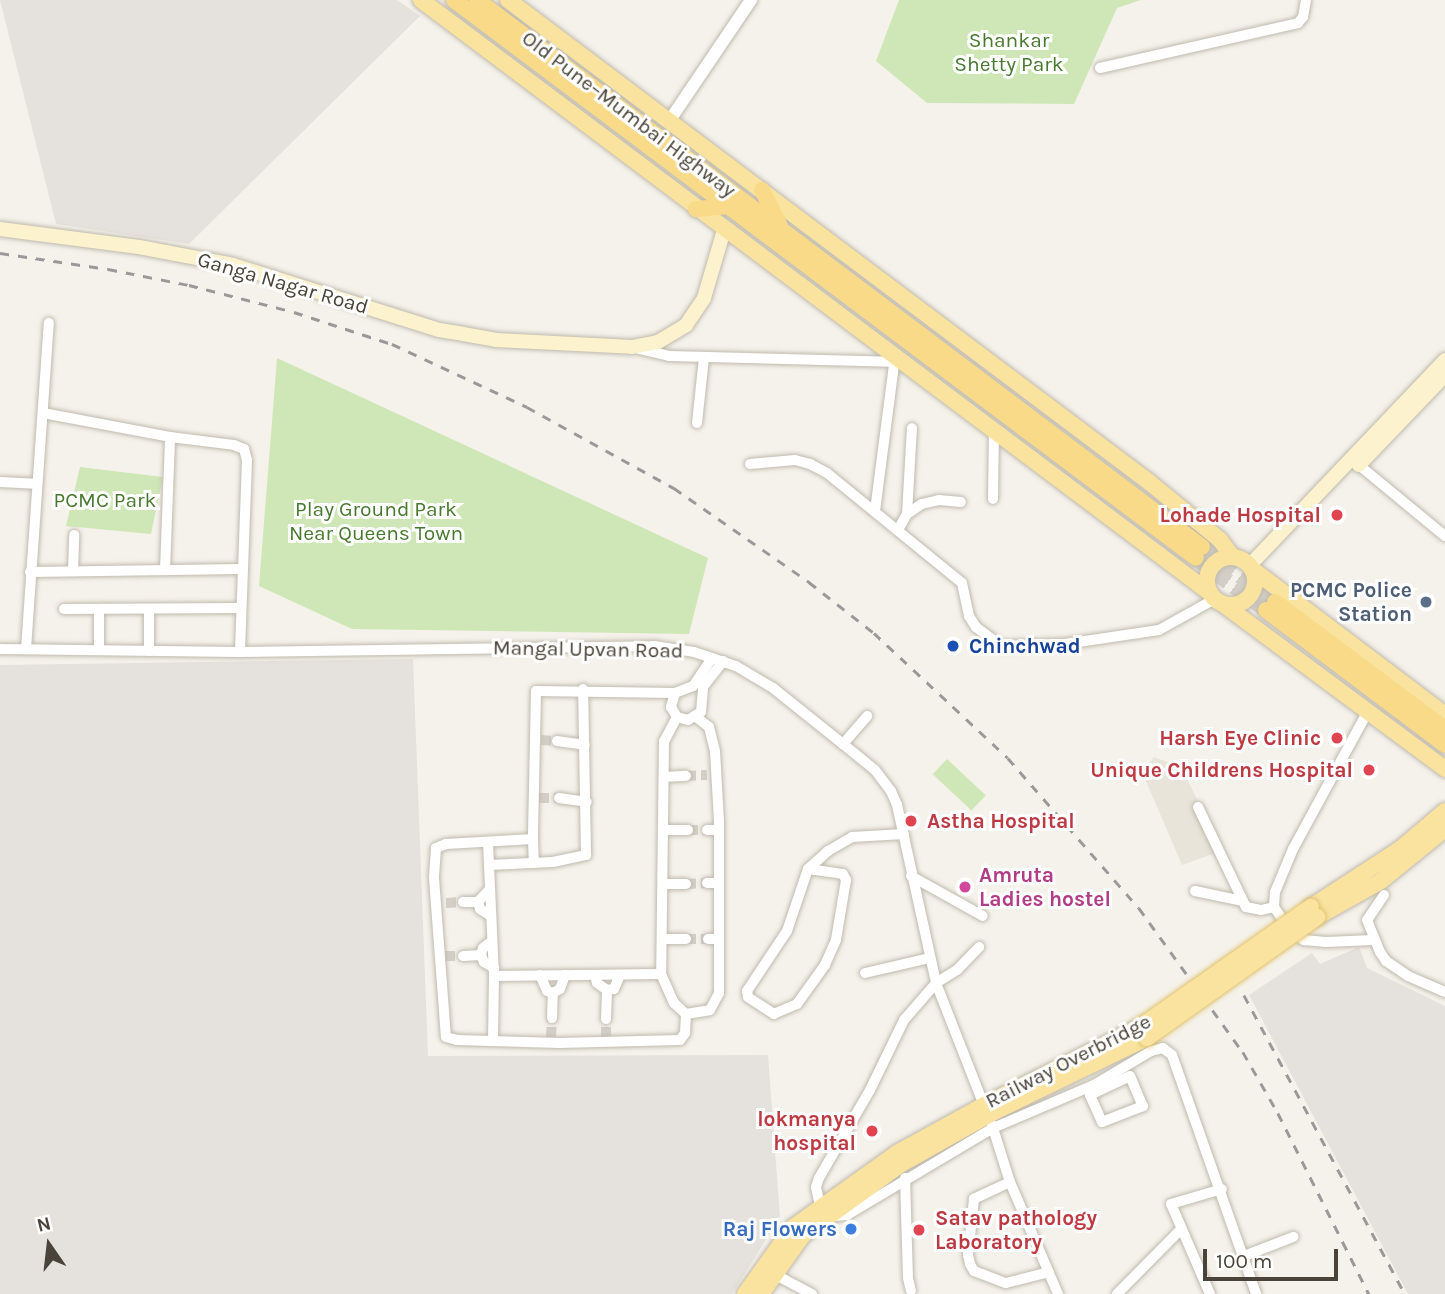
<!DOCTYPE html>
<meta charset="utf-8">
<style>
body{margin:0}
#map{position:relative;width:1445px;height:1294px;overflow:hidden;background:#f5f2eb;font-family:Karla,sans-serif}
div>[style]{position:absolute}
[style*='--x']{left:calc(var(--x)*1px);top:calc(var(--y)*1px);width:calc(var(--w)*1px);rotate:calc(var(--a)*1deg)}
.residential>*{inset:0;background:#e8e4d9}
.industrial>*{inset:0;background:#e5e1dc}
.green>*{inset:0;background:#cfe7b6;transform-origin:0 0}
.minor-tunnel>*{height:10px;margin-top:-5px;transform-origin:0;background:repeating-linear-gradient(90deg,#d3cfc7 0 10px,transparent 0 15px)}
.trunk-tunnel>*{height:16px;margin-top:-8px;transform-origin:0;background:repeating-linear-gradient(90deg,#d3cfc7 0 16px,transparent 0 24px)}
.roads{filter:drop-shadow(0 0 2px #c0baae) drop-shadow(0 0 2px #c0baae)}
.minor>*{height:10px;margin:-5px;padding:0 5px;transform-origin:5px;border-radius:5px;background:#fff}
.tertiary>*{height:12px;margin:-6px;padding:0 6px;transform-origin:6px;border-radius:6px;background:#fff}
.secondary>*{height:14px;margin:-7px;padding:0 7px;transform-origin:7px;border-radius:7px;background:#fcf3ce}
.primary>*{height:16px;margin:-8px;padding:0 8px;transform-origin:8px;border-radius:8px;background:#fae39f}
.primary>.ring{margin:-8px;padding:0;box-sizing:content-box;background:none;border:16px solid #fae39f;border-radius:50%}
.trunk>*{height:16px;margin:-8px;padding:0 8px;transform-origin:8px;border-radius:8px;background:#f8da89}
.rail>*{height:2.5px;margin-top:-1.25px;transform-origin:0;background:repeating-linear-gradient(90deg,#999 0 9px,transparent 0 18px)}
.bridges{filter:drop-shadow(0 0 2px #dfc26f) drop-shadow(0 0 2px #dfc26f)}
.primary-bridge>*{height:16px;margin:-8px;padding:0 8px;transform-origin:8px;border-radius:8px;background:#fae39f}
.dots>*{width:19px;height:19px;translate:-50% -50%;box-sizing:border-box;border:4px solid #fff;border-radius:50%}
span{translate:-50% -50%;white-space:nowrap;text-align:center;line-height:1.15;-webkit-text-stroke:6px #fff;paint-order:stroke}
.park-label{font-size:21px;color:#47792e}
.street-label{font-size:21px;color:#494339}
.health-label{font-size:21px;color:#be3a42;font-weight:700}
.right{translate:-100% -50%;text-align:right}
.left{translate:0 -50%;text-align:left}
.service-label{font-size:21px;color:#4e5e75;font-weight:700}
.transit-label{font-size:21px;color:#164399;font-weight:700}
.hotel-label{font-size:21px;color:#b23c85;font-weight:700}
.shop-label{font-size:21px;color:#366cbe;font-weight:700}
.north{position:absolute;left:14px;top:1210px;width:70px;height:70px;-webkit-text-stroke:5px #fff;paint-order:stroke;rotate:346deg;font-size:19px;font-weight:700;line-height:28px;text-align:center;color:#494339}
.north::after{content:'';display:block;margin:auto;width:24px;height:32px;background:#494339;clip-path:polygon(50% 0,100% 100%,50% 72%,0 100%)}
.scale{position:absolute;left:1203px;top:1249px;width:135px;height:32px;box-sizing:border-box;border:4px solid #494339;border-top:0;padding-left:9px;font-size:21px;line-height:24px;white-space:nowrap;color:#494339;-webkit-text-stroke:5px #fff;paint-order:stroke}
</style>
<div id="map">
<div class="residential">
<i style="clip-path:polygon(1154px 757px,1182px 768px,1227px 862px,1220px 865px,1213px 854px,1182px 865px,1142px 772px)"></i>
</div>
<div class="industrial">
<i style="clip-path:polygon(0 0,397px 0,420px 16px,189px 244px,56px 224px)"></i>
<i style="clip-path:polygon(413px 659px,428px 1056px,768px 1055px,780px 1217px,732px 1294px,0 1294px,0 665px)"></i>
<i style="clip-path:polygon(1359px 947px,1367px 968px,1445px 1006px,1445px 1294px,1408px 1294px,1249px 995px,1312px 953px,1320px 964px)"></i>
</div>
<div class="green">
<i style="clip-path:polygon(899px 0,1141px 0,1117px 8px,1074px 104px,927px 103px,876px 61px)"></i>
<i style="clip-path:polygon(277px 358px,708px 558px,689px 634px,352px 629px,259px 586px)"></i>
<i style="clip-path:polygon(80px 467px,163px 477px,151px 534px,66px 526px)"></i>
<i style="left:947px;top:759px;width:53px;height:21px;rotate:43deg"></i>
</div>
<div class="minor-tunnel">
<i style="--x:541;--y:740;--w:16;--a:4"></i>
<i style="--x:686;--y:776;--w:21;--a:-3"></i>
<i style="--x:539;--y:798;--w:20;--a:0"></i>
<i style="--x:688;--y:830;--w:19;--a:0"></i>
<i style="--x:686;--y:884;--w:21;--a:-3"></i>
<i style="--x:446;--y:903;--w:17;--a:-3"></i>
<i style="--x:686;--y:939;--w:22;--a:0"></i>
<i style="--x:445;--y:956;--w:18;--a:0"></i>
<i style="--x:551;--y:1037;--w:19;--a:-87"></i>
<i style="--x:606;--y:1037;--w:18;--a:-90"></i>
</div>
<div class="trunk-tunnel">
<i style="--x:1202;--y:547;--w:91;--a:37"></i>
<i style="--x:1196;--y:558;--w:87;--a:36.6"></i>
</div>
<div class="roads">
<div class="minor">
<i style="--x:1100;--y:68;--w:203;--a:-12.8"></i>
<i style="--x:1298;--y:23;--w:8;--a:-50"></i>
<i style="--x:1303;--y:17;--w:17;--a:-80"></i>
<i style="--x:635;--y:348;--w:35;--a:13"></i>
<i style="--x:669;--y:356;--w:231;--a:1.5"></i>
<i style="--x:43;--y:413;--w:129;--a:10.7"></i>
<i style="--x:170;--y:437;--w:64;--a:7.1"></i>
<i style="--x:234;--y:445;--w:11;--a:22"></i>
<i style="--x:244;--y:449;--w:11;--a:75"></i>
<i style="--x:247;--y:460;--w:192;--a:92.1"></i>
<i style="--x:697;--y:423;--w:66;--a:-83.9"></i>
<i style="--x:1354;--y:461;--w:118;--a:39.5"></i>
<i style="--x:750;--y:464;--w:45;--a:-5.1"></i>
<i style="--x:795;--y:460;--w:16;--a:15"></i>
<i style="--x:810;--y:464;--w:19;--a:28"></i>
<i style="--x:827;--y:473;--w:174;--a:39.2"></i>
<i style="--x:962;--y:583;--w:34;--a:78"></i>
<i style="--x:969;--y:616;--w:13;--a:58"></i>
<i style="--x:976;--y:627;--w:31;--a:37"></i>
<i style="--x:1001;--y:646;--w:64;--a:-1.8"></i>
<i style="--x:1065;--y:644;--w:95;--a:-8.5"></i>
<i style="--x:1159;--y:630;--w:64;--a:-29"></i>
<i style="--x:0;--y:482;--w:35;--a:3"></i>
<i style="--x:993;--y:499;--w:69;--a:-89.2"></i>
<i style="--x:875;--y:511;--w:148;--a:-82.6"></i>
<i style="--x:907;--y:514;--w:86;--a:-86.7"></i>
<i style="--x:898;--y:530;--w:18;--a:-61"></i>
<i style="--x:907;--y:514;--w:18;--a:-34"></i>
<i style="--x:922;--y:504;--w:17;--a:-13"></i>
<i style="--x:939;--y:500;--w:22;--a:5"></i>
<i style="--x:165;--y:570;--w:133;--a:-87.8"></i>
<i style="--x:73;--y:571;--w:36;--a:-88"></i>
<i style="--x:30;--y:572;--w:213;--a:-0.8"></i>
<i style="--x:64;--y:609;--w:177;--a:-0.3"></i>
<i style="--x:0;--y:649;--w:240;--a:0.7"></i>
<i style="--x:240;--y:652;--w:414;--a:-0.8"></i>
<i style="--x:654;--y:646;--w:40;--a:8.5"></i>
<i style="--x:694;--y:652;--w:44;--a:18.4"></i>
<i style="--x:736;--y:666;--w:43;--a:30.7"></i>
<i style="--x:773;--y:688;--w:90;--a:38.7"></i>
<i style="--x:843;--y:744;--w:41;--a:39.1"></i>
<i style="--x:875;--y:770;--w:26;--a:53"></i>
<i style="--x:891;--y:791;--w:15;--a:67"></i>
<i style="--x:897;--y:805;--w:182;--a:77.6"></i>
<i style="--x:936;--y:983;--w:123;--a:68.6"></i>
<i style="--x:26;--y:649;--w:327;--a:-86"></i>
<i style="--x:99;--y:650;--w:41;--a:-90"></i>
<i style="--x:149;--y:651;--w:42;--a:-90"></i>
<i style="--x:712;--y:658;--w:34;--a:124"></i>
<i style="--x:693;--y:686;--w:19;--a:159"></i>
<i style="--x:675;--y:693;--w:15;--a:106"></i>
<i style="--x:671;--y:707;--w:12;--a:59"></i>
<i style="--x:677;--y:717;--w:11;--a:15"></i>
<i style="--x:688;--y:720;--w:15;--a:-32"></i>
<i style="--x:701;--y:712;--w:25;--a:-85"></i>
<i style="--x:703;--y:687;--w:33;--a:-52"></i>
<i style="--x:675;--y:693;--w:139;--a:-179.2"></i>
<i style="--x:536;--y:691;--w:148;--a:91.2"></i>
<i style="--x:533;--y:839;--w:87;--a:176.7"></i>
<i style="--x:446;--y:844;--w:11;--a:158"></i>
<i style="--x:436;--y:848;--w:30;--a:94"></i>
<i style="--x:434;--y:878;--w:159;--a:85.7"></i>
<i style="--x:446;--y:1037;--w:11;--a:15"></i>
<i style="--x:457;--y:1040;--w:102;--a:1.7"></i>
<i style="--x:559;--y:1043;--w:121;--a:-1.4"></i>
<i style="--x:680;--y:1040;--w:9;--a:-54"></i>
<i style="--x:685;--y:1033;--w:19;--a:-87"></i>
<i style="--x:1368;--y:711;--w:157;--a:118.5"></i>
<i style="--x:1293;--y:849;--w:47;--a:112.7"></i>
<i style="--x:1275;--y:892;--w:15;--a:94"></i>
<i style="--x:1274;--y:907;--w:29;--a:56"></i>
<i style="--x:1290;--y:931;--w:17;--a:33"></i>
<i style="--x:1304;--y:940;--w:22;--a:5"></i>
<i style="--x:1326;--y:942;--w:47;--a:-2.4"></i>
<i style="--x:677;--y:717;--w:27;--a:118"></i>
<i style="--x:664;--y:741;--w:233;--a:90.7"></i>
<i style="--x:661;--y:974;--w:32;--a:66"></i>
<i style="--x:674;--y:1003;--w:16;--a:43"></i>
<i style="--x:686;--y:1014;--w:24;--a:-9"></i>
<i style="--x:710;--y:1010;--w:19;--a:-62"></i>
<i style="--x:719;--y:993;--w:172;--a:-90"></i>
<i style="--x:719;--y:821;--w:70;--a:-93.3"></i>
<i style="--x:715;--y:751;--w:25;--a:-104"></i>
<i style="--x:709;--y:727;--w:16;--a:-142"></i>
<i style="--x:557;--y:741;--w:28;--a:8"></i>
<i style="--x:843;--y:744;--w:37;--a:-49"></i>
<i style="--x:664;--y:777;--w:22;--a:-3"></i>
<i style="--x:559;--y:798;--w:28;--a:8"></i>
<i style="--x:1198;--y:807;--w:111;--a:64.4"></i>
<i style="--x:1246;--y:907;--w:15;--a:11"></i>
<i style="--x:1261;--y:910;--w:13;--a:-13"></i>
<i style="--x:664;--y:830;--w:24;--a:0"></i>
<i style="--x:707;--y:830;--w:12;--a:0"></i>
<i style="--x:533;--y:839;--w:24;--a:88"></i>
<i style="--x:488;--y:843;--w:133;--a:87.4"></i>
<i style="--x:494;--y:976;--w:64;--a:90.9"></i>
<i style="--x:489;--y:865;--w:64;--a:-2.7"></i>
<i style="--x:553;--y:862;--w:34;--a:-12"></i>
<i style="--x:586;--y:855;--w:166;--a:-91"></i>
<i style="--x:808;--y:869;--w:35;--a:8"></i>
<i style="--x:843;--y:874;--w:7;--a:63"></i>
<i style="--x:846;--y:880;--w:61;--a:99.5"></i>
<i style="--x:836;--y:940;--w:27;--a:114"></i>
<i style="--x:825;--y:965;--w:48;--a:125.7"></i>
<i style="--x:797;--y:1004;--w:25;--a:157"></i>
<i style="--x:774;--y:1014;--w:31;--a:-147"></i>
<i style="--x:748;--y:997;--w:6;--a:-99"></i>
<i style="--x:747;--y:991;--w:72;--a:-56.3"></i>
<i style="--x:787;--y:931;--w:65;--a:-71.3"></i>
<i style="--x:808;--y:869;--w:27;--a:-42"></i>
<i style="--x:828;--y:851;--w:28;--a:-30"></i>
<i style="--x:852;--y:837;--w:52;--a:-3.3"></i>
<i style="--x:911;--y:876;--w:82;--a:29.1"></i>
<i style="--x:707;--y:883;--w:12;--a:0"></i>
<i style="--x:664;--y:884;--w:22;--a:0"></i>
<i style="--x:490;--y:889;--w:18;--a:133"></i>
<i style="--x:478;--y:902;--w:7;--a:74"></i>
<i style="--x:480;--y:909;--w:13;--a:32"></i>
<i style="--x:1195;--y:891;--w:48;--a:12"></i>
<i style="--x:1384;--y:895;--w:30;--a:124"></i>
<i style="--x:1367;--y:920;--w:35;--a:68"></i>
<i style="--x:1380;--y:952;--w:11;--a:56"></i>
<i style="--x:1386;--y:961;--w:27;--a:34"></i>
<i style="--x:1408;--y:976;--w:40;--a:23.4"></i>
<i style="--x:463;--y:902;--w:15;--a:0"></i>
<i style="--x:664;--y:939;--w:22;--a:0"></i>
<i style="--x:708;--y:939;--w:11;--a:0"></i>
<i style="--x:492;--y:941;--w:11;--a:142"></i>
<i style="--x:483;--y:948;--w:7;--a:106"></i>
<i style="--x:481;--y:955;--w:8;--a:67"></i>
<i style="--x:484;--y:962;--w:12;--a:31"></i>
<i style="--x:463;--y:956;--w:18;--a:-3"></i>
<i style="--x:865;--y:973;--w:67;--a:-13"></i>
<i style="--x:540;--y:975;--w:17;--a:66"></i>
<i style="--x:547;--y:991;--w:6;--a:18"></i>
<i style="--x:553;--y:993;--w:8;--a:-30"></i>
<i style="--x:560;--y:989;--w:15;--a:-70"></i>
<i style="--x:595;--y:975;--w:8;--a:76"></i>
<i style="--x:597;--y:983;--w:12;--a:35"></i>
<i style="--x:607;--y:990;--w:7;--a:-8"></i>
<i style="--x:614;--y:989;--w:15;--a:-67"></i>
<i style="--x:494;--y:976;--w:167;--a:-0.7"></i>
<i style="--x:552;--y:1018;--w:25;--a:-88"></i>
<i style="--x:606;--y:1019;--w:29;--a:-88"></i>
<i style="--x:1130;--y:1076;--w:33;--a:67"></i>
<i style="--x:1143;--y:1106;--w:44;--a:158.7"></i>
<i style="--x:1102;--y:1122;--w:30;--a:-114"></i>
<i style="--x:1090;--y:1095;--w:44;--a:-25.4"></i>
<i style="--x:992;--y:1125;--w:60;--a:72.5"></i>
<i style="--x:1010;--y:1182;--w:122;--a:66.8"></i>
<i style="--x:905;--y:1178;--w:100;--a:88.3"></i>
<i style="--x:908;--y:1278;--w:13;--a:77"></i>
<i style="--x:1010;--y:1182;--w:40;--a:155"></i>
<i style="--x:974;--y:1199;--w:56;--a:96.1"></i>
<i style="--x:968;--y:1255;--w:9;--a:77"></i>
<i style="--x:970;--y:1264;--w:8;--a:60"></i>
<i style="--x:974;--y:1271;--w:34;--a:21"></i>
<i style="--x:1006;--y:1283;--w:44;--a:-14.3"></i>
<i style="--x:820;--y:1206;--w:19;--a:-102"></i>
<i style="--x:816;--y:1187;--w:9;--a:-72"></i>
<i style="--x:819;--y:1178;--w:102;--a:-59.9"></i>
<i style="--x:870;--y:1090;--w:78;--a:-64.1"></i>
<i style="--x:904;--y:1020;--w:49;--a:-49.1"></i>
<i style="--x:936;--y:983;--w:25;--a:-32"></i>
<i style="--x:957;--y:970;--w:32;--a:-46"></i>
<i style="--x:834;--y:1216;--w:13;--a:-4"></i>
<i style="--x:847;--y:1215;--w:170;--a:-30.8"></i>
<i style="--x:993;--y:1128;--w:110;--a:-23.1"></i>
<i style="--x:1094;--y:1085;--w:66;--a:-30.8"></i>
<i style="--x:1151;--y:1051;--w:12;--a:-14"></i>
<i style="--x:1163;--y:1048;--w:11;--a:38"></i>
<i style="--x:1172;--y:1055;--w:253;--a:70.6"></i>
<i style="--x:1244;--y:1256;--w:53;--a:-21.2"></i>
<i style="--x:774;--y:1274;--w:43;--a:27.8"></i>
<i style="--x:1117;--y:1294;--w:91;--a:-45.4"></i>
<i style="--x:1210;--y:1294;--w:98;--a:-113.4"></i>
<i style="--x:1171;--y:1204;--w:53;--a:-16.4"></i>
</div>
<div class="tertiary">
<i style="--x:670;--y:120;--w:145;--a:-56"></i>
</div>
<div class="secondary">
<i style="--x:0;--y:229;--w:140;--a:7.4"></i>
<i style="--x:139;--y:247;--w:96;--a:10.8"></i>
<i style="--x:233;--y:265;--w:216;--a:17.5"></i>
<i style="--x:439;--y:330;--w:24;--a:9"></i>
<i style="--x:463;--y:334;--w:34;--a:10"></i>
<i style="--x:496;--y:340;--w:136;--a:2.9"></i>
<i style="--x:632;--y:347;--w:26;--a:-11"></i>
<i style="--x:658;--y:342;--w:33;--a:-31"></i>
<i style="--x:686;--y:325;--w:32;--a:-56"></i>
<i style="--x:704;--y:298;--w:71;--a:-73.6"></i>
<i style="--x:1359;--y:465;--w:124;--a:-46.3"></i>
<i style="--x:1250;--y:565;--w:283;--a:-46.4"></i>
</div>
<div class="primary">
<i style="--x:421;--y:0;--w:986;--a:36.92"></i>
<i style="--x:508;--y:0;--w:802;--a:36.94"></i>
<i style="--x:1149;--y:482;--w:92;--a:39.2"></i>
<i style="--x:1220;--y:540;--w:21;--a:53"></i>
<i class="ring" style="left:1207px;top:557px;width:32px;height:32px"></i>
<i style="--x:1252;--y:569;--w:242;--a:37.1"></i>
<i style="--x:1223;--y:604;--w:277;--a:36.6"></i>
<i style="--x:1311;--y:907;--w:106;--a:-33.1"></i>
<i style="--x:1400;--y:849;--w:59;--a:-40.2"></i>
<i style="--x:1317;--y:917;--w:73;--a:-29.4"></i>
<i style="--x:1381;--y:881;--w:82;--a:-39.1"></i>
<i style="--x:745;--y:1294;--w:81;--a:-54.5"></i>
<i style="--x:792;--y:1228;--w:129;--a:-35.5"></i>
<i style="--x:897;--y:1153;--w:104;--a:-28.8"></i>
<i style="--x:988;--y:1103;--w:170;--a:-26.6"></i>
<i style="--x:761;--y:1294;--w:72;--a:-54.6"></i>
<i style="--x:803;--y:1235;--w:123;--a:-35.8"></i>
<i style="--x:903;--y:1163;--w:102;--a:-29.3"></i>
<i style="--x:992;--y:1113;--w:172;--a:-25.8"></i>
</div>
<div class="trunk">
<i style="--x:454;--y:0;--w:928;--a:36.94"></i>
<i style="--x:477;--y:0;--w:908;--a:37.03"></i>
<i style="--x:762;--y:190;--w:40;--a:63.4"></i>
<i style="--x:696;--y:209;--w:33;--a:-5"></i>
<i style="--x:1275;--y:602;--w:212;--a:36.8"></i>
<i style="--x:1266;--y:610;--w:224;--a:37"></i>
</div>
</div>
<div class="rail">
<i style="--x:0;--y:253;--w:109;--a:8.4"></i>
<i style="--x:108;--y:269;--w:83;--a:11.2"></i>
<i style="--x:189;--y:285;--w:108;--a:14.4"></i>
<i style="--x:294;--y:312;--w:103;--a:18.1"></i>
<i style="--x:392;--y:344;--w:149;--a:25"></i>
<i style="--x:527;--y:407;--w:168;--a:28.9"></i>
<i style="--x:674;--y:488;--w:165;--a:34.8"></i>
<i style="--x:809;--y:582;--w:83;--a:38.1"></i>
<i style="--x:874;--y:633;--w:183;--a:43"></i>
<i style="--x:1008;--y:758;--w:199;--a:48.9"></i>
<i style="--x:1139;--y:908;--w:178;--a:54.2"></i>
<i style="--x:1243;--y:1052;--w:70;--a:60.2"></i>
<i style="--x:1278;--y:1113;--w:203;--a:63.3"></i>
<i style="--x:1244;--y:995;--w:340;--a:61.7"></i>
</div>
<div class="bridges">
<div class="primary-bridge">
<i style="--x:1140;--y:1027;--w:209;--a:-35.1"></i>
<i style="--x:1147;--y:1038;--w:209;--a:-35.4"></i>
</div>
</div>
<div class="dots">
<i style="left:1337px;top:515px;background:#e0444e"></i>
<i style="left:1426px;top:602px;background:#5c6f8a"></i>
<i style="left:953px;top:646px;background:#1a4fb4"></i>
<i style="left:1337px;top:738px;background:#e0444e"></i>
<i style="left:1369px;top:770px;background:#e0444e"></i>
<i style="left:911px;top:821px;background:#e0444e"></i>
<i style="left:965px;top:887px;background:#d1479c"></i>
<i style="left:872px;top:1131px;background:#e0444e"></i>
<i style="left:851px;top:1229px;background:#3f7fe0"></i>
<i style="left:919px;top:1230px;background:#e0444e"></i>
</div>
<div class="park-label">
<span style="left:1009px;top:52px">Shankar<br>Shetty Park</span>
<span style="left:105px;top:500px">PCMC Park</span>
<span style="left:376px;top:521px">Play Ground Park<br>Near Queens Town</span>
</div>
<div class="street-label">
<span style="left:629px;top:114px;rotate:37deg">Old Pune–Mumbai Highway</span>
<span style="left:283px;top:283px;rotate:16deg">Ganga Nagar Road</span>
<span style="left:588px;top:649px;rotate:1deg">Mangal Upvan Road</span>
<span style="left:1068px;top:1061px;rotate:-27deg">Railway Overbridge</span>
</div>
<div class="health-label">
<span class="right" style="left:1321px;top:515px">Lohade Hospital</span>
<span class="right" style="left:1321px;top:738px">Harsh Eye Clinic</span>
<span class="right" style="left:1353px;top:770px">Unique Childrens Hospital</span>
<span class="left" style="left:927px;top:821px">Astha Hospital</span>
<span class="right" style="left:856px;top:1131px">lokmanya<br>hospital</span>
<span class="left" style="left:935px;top:1230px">Satav pathology<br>Laboratory</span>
</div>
<div class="service-label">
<span class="right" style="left:1412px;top:602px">PCMC Police<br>Station</span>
</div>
<div class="transit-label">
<span class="left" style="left:969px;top:646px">Chinchwad</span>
</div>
<div class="hotel-label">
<span class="left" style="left:979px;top:887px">Amruta<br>Ladies hostel</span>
</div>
<div class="shop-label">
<span class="right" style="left:837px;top:1229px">Raj Flowers</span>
</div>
<div class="north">N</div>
<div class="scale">100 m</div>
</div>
